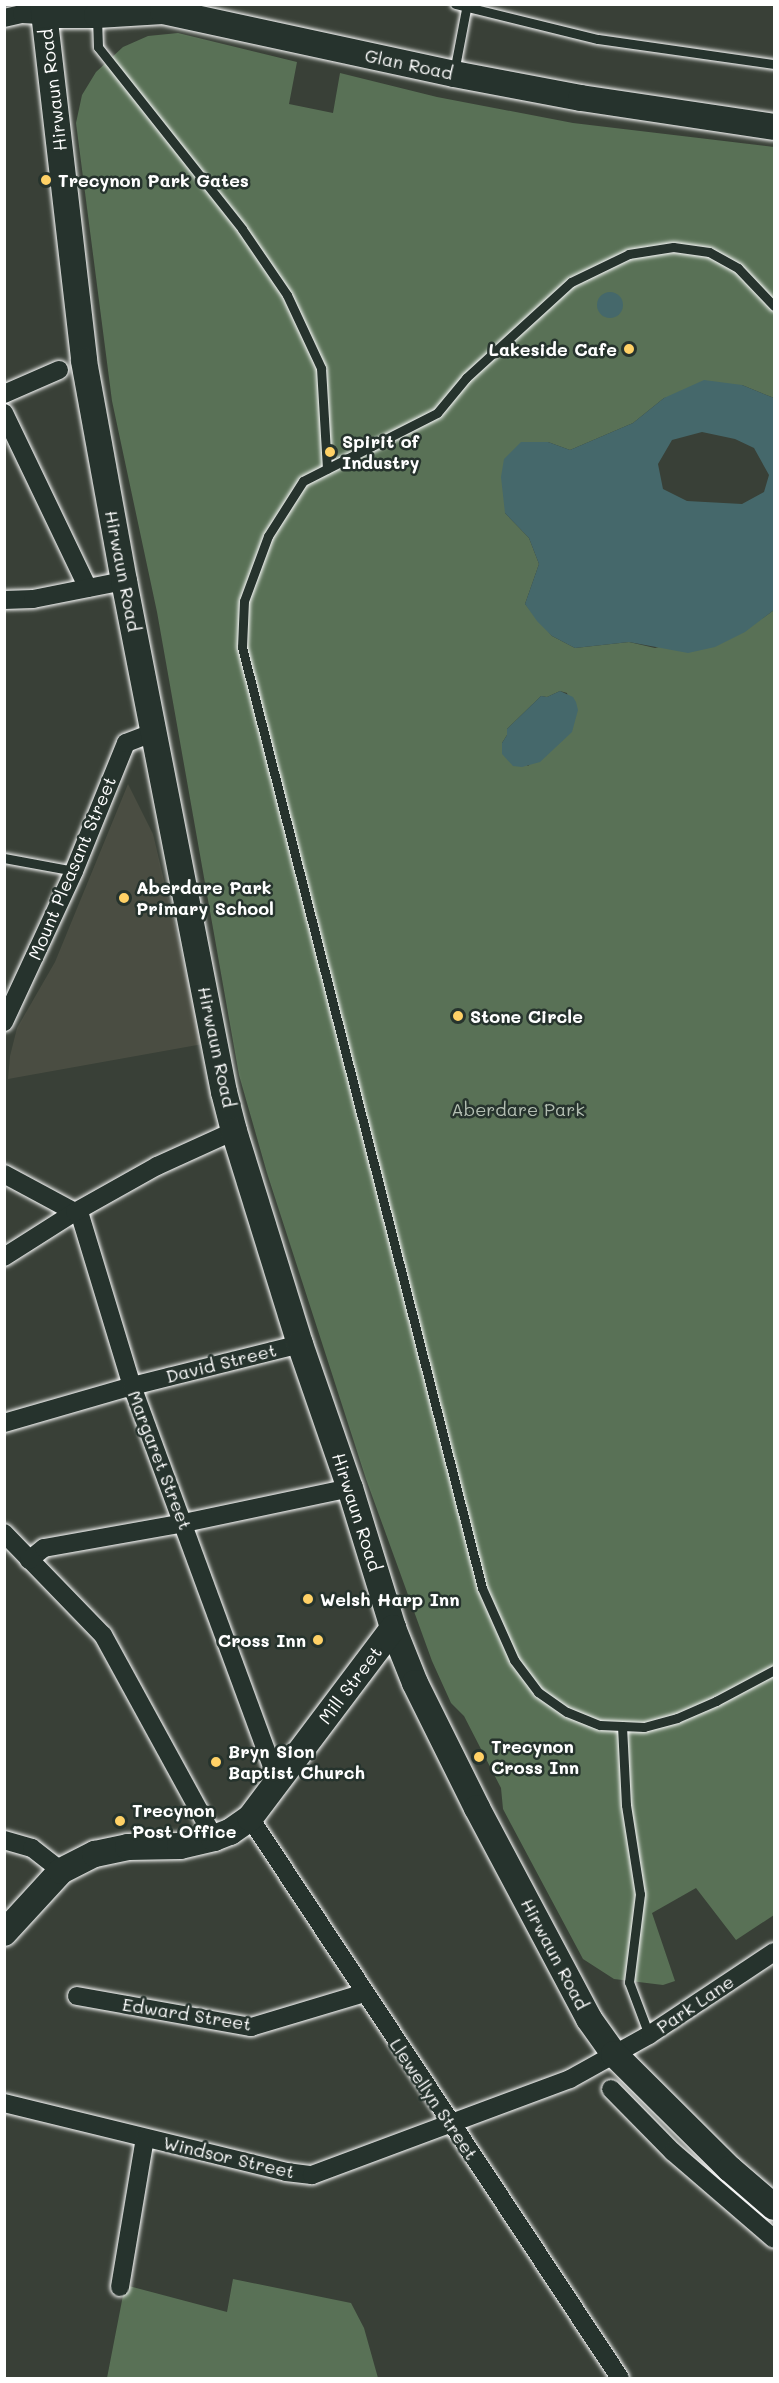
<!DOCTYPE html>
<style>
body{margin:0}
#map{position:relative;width:779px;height:2383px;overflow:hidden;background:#394037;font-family:Mali,sans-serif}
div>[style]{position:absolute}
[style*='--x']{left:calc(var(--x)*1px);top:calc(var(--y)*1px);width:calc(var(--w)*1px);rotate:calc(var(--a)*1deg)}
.built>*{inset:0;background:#4a4d42}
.green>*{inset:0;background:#597156}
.water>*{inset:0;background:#45686b}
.round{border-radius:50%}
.roads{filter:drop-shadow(0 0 2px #fff) drop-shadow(0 0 2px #fff)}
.lane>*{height:9px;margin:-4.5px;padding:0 4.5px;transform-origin:4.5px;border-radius:4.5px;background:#26332d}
.street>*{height:18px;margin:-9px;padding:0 9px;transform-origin:9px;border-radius:9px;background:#26332d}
.secondary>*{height:26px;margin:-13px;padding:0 13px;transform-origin:13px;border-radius:13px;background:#26332d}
.dots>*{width:16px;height:16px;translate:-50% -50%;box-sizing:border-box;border:3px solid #26332d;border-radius:50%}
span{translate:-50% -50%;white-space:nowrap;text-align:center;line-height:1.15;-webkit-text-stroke:5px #26332d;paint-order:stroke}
.street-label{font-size:18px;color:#fff}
.poi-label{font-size:18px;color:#fff;font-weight:700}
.left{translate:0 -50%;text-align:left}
.right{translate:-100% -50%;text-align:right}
.park-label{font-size:18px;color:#b4bfb3}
.frame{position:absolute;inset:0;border:6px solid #fff;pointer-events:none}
</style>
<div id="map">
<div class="built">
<i style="clip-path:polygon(128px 784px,153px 834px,203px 1044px,8px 1079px,10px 1056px,17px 1028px,55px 962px)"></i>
</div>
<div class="green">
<i style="clip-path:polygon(evenodd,178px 33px,297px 62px,289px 104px,333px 113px,340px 73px,437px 97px,573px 123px,774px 147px,774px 398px,742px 385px,664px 398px,633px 423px,570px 450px,548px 442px,505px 513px,529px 538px,539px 564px,525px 604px,552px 636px,575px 648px,629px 642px,655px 648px,763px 618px,774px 610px,774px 1915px,736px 1940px,696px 1888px,652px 1913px,675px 1981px,663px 1985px,614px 1979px,583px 1959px,503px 1809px,501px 1788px,464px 1716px,451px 1703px,432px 1661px,366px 1479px,267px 1173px,239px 1075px,157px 612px,112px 401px,76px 123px,82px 95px,96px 72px,123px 47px,148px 36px,178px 33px,560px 691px,567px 693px,573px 724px,528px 766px,502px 743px,507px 735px,507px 729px,541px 696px,547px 697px,560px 691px)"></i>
<i style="clip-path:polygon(233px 2279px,351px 2303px,364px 2328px,378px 2378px,107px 2378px,125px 2285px,227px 2312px)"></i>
</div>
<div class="water">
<i class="round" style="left:597px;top:292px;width:26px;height:26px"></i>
<i style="clip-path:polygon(evenodd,704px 380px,742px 385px,774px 398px,774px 610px,745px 632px,715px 647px,688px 653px,629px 642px,575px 648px,552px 636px,537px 621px,525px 604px,539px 564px,529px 538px,505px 513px,501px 477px,504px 459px,521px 442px,548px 442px,570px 450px,633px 423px,664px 398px,704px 380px,702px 432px,735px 439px,754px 448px,769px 475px,764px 492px,742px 504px,687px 501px,663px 489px,658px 464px,672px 440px,702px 432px)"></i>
<i style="clip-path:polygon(560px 691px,573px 697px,576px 702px,578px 710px,572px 732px,540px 762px,522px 767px,513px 766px,502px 754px,502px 743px,507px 735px,507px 729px,541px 696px,547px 697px)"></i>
</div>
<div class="roads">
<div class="lane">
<i style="--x:455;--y:4;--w:147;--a:13.8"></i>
<i style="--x:598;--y:39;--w:178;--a:8.1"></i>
<i style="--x:97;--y:18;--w:29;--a:88"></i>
<i style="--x:98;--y:47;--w:232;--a:51.6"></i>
<i style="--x:242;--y:229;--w:80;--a:55.7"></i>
<i style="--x:287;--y:295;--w:81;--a:65"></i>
<i style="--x:321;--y:368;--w:101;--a:86.6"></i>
<i style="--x:454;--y:72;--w:69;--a:-79.2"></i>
<i style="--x:774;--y:306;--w:52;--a:-133.5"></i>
<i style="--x:738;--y:268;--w:33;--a:-151"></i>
<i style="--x:709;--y:252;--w:36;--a:-172"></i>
<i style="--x:673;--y:247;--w:45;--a:171"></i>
<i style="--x:629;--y:254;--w:64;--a:154.2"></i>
<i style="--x:571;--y:282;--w:142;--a:137.6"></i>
<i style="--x:466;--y:378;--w:45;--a:129.6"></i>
<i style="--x:437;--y:413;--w:150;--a:153.1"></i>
<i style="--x:303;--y:481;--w:65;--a:122.5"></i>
<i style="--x:268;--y:536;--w:69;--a:110.3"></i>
<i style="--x:244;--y:601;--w:46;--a:92.5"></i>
<i style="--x:242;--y:647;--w:971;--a:75.69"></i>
<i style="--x:482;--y:1588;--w:79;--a:66"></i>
<i style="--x:514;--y:1660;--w:40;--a:53"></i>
<i style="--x:538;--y:1692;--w:35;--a:35"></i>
<i style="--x:567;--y:1712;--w:35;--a:22"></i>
<i style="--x:600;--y:1725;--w:44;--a:2.6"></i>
<i style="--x:644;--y:1727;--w:34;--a:-15"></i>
<i style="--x:677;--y:1718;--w:43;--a:-23.6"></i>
<i style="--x:716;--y:1701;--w:66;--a:-28.1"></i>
<i style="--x:4;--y:858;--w:71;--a:10.5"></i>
<i style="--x:622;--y:1726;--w:79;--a:87.1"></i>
<i style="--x:626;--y:1805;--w:90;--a:81.1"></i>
<i style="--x:640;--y:1894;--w:89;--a:97.1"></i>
<i style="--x:629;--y:1982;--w:57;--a:69.3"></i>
</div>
<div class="street">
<i style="--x:4;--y:18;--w:18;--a:-13"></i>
<i style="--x:22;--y:14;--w:22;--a:3"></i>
<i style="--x:4;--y:394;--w:60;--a:-23.6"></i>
<i style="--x:4;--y:413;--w:194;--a:64.4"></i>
<i style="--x:4;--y:600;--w:29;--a:-2"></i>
<i style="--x:33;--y:599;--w:93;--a:-11.2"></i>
<i style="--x:4;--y:1022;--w:166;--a:-65.1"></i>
<i style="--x:74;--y:871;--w:138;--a:-67.9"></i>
<i style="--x:126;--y:743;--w:31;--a:-21"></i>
<i style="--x:4;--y:1174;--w:86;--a:28.3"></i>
<i style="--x:80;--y:1215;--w:179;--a:73.1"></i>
<i style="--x:132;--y:1386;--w:422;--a:69.8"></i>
<i style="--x:4;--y:1257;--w:84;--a:-32.4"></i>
<i style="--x:75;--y:1212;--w:94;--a:-29.3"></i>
<i style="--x:157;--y:1166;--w:85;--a:-24.4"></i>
<i style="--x:4;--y:1423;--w:133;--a:-16.1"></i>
<i style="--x:132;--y:1386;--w:173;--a:-14"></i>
<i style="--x:4;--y:1533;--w:142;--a:45.9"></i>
<i style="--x:103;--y:1635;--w:231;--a:61.3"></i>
<i style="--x:29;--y:1560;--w:19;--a:-39"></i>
<i style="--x:44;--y:1548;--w:142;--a:-10.1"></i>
<i style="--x:184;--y:1523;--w:170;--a:-11.9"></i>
<i style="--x:250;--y:1818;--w:671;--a:56.55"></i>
<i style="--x:4;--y:1840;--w:29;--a:16"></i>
<i style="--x:32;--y:1848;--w:37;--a:38"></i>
<i style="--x:77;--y:1996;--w:177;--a:10.1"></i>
<i style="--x:251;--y:2027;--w:118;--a:-16.7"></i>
<i style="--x:611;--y:2089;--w:88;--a:45.5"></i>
<i style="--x:673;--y:2152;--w:133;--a:40.7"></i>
<i style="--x:4;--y:2103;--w:290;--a:13.7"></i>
<i style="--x:286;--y:2172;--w:26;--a:7"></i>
<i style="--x:312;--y:2175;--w:275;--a:-20.4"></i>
<i style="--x:570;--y:2079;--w:90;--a:-29.1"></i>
<i style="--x:649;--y:2035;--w:150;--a:-33.6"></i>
<i style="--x:120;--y:2287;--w:151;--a:-80.5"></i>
</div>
<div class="secondary">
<i style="--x:43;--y:4;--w:359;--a:83.4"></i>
<i style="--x:84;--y:361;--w:224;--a:79.7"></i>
<i style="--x:124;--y:581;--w:521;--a:78.93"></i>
<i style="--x:224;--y:1092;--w:40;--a:75.6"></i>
<i style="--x:234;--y:1131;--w:223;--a:72.8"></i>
<i style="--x:300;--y:1344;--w:152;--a:70.9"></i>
<i style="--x:350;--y:1488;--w:146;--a:72.9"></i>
<i style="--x:393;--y:1628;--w:59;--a:68.2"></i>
<i style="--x:415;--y:1683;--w:140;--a:63.6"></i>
<i style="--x:477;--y:1808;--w:239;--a:62"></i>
<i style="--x:589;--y:2019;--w:43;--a:54.5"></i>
<i style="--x:614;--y:2054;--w:163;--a:44.8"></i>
<i style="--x:730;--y:2169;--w:58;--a:40.8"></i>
<i style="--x:44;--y:15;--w:53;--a:0"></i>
<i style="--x:97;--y:15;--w:66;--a:-3.5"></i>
<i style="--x:163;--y:11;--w:298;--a:12.2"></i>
<i style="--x:454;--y:74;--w:129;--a:10.7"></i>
<i style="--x:581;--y:98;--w:195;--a:8.5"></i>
<i style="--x:4;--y:1933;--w:84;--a:-47.4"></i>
<i style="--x:61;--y:1871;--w:38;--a:-27"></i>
<i style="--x:95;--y:1854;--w:34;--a:-12"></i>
<i style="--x:128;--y:1847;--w:52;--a:-1.1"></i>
<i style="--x:180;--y:1846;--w:35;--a:-13"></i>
<i style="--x:214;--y:1838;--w:17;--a:-21"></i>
<i style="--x:230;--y:1832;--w:24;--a:-35"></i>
<i style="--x:250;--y:1818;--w:238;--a:-53"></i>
</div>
</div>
<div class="dots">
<i style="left:46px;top:180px;background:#ffd166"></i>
<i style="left:629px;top:349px;background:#ffd166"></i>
<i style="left:330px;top:452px;background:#ffd166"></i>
<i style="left:124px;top:898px;background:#ffd166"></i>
<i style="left:458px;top:1016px;background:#ffd166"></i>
<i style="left:308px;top:1599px;background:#ffd166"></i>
<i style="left:318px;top:1640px;background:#ffd166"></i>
<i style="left:479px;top:1757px;background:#ffd166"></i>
<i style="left:216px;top:1762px;background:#ffd166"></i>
<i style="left:120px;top:1821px;background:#ffd166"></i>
</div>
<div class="street-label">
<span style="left:409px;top:64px;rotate:12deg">Glan Road</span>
<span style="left:53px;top:90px;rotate:-97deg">Hirwaun Road</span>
<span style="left:123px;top:571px;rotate:79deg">Hirwaun Road</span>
<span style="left:72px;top:868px;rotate:-67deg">Mount Pleasant Street</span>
<span style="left:217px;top:1047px;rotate:78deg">Hirwaun Road</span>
<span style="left:221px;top:1363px;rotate:-14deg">David Street</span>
<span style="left:160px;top:1460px;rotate:69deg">Margaret Street</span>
<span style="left:357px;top:1512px;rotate:72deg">Hirwaun Road</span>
<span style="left:350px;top:1685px;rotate:-53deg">Mill Street</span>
<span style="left:555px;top:1954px;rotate:62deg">Hirwaun Road</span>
<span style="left:695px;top:2004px;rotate:-34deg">Park Lane</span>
<span style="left:187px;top:2014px;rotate:9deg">Edward Street</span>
<span style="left:434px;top:2099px;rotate:56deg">Llewellyn Street</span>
<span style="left:229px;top:2157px;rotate:13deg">Windsor Street</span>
</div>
<div class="poi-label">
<span class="left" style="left:58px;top:180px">Trecynon Park Gates</span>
<span class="right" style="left:617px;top:349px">Lakeside Cafe</span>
<span class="left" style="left:342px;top:452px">Spirit of<br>Industry</span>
<span class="left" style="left:136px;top:898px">Aberdare Park<br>Primary School</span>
<span class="left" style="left:470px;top:1016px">Stone Circle</span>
<span class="left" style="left:320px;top:1599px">Welsh Harp Inn</span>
<span class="right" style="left:306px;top:1640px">Cross Inn</span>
<span class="left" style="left:491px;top:1757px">Trecynon<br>Cross Inn</span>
<span class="left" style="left:228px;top:1762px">Bryn Sion<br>Baptist Church</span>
<span class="left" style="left:132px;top:1821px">Trecynon<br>Post Office</span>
</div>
<div class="park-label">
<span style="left:518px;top:1109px">Aberdare Park</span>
</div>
<div class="frame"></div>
</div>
